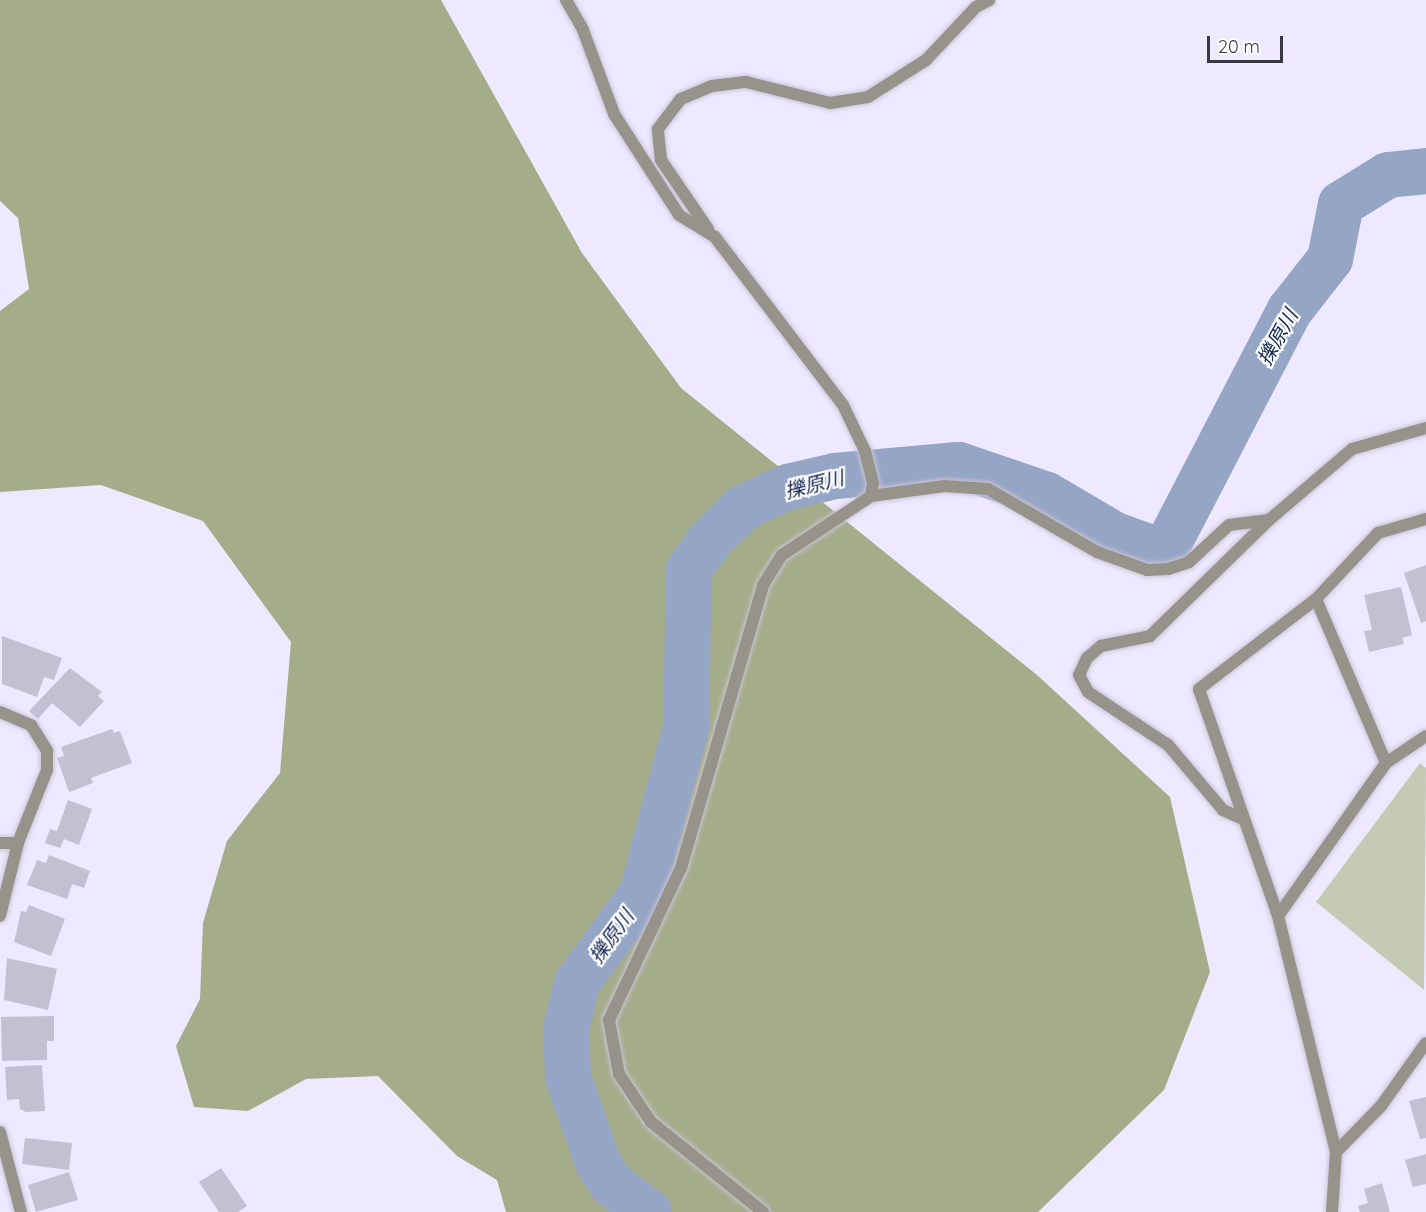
<!DOCTYPE html>
<meta charset="utf-8">
<style>
body{margin:0}
#map{position:relative;width:1426px;height:1212px;overflow:hidden;background:#eee9fe;font-family:Quicksand,"Noto Sans JP",sans-serif}
div>[style]{position:absolute}
.green>*{inset:0;background:#c5cab4}
.forest>*{inset:0;background:#a5ac89}
.river>*{height:46px;margin:-23px;padding:0 23px;transform-origin:23px;border-radius:23px;background:#95a5c5}
.building>*{inset:0;background:#c4bfd3}
.roads{filter:drop-shadow(0 0 2px #cac5d8) drop-shadow(0 0 2px #cac5d8)}
.minor>*{height:12px;margin:-6px;padding:0 6px;transform-origin:6px;border-radius:6px;background:#96938b}
span{translate:-50% -50%;white-space:nowrap;text-align:center;line-height:1.15;-webkit-text-stroke:4.5px #fff;paint-order:stroke}
.water-label{font-size:20px;color:#152751;font-style:italic}
.scale{position:absolute;left:1207px;top:36px;width:76px;height:27px;box-sizing:border-box;border:3px solid #39373f;border-top:0;padding-left:8px;font-size:18px;line-height:21px;white-space:nowrap;color:#39373f;-webkit-text-stroke:4px #fff;paint-order:stroke}
</style>
<div id="map">
<div class="green">
<div style="clip-path:polygon(1420px 763px,1426px 768px,1424px 990px,1316px 902px)"></div>
</div>
<div class="forest">
<div style="clip-path:polygon(0 0,441px 0,582px 253px,681px 388px,1037px 675px,1170px 797px,1210px 972px,1164px 1090px,1038px 1212px,506px 1212px,497px 1180px,457px 1156px,378px 1076px,306px 1079px,248px 1111px,194px 1107px,176px 1046px,200px 999px,203px 923px,227px 841px,280px 773px,291px 642px,203px 521px,101px 485px,0 492px,0 311px,29px 289px,18px 218px,0 201px)"></div>
</div>
<div class="river">
<div style="left:649px;top:1212px;width:46px;rotate:-142.9deg"></div>
<div style="left:612px;top:1184px;width:23px;rotate:-124deg"></div>
<div style="left:599px;top:1165px;width:93px;rotate:-109.4deg"></div>
<div style="left:568px;top:1077px;width:48px;rotate:-92.4deg"></div>
<div style="left:566px;top:1029px;width:47px;rotate:-76.6deg"></div>
<div style="left:577px;top:983px;width:110px;rotate:-53.9deg"></div>
<div style="left:642px;top:894px;width:173px;rotate:-75.2deg"></div>
<div style="left:686px;top:727px;width:157px;rotate:-88.9deg"></div>
<div style="left:689px;top:570px;width:35px;rotate:-55deg"></div>
<div style="left:709px;top:541px;width:49px;rotate:-44.2deg"></div>
<div style="left:744px;top:507px;width:48px;rotate:-24.4deg"></div>
<div style="left:788px;top:487px;width:48px;rotate:-13.2deg"></div>
<div style="left:835px;top:476px;width:124px;rotate:-5.1deg"></div>
<div style="left:959px;top:465px;width:93px;rotate:18.8deg"></div>
<div style="left:1047px;top:495px;width:79px;rotate:30.5deg"></div>
<div style="left:1115px;top:535px;width:48px;rotate:19.6deg"></div>
<div style="left:1160px;top:551px;width:10px;rotate:-37deg"></div>
<div style="left:1168px;top:545px;width:265px;rotate:-62.6deg"></div>
<div style="left:1290px;top:310px;width:65px;rotate:-51.9deg"></div>
<div style="left:1330px;top:259px;width:56px;rotate:-78.7deg"></div>
<div style="left:1341px;top:204px;width:55px;rotate:-31.7deg"></div>
<div style="left:1388px;top:175px;width:38px;rotate:-6deg"></div>
</div>
<div class="building">
<div style="clip-path:polygon(1426px 565px,1426px 621px,1421px 623px,1404px 573px)"></div>
<div style="clip-path:polygon(1401px 587px,1412px 635px,1402px 638px,1404px 644px,1369px 652px,1364px 631px,1372px 630px,1364px 595px)"></div>
<div style="clip-path:polygon(2px 636px,62px 658px,54px 680px,44px 677px,37px 697px,2px 684px)"></div>
<div style="clip-path:polygon(70px 668px,102px 692px,98px 696px,104px 701px,80px 727px,52px 703px,38px 719px,29px 711px)"></div>
<div style="clip-path:polygon(112px 729px,114px 733px,120px 731px,132px 763px,91px 778px,93px 783px,69px 792px,57px 758px,64px 756px,61px 747px)"></div>
<div style="clip-path:polygon(68px 800px,92px 809px,79px 845px,64px 839px,60px 848px,45px 843px,50px 829px,57px 831px)"></div>
<div style="clip-path:polygon(49px 855px,90px 871px,84px 888px,72px 884px,67px 899px,27px 885px,37px 860px,46px 863px)"></div>
<div style="clip-path:polygon(29px 905px,65px 919px,51px 956px,14px 942px,21px 911px,26px 912px)"></div>
<div style="clip-path:polygon(7px 958px,57px 969px,48px 1010px,4px 1000px)"></div>
<div style="clip-path:polygon(54px 1016px,54px 1041px,47px 1041px,47px 1060px,2px 1061px,1px 1017px)"></div>
<div style="clip-path:polygon(42px 1065px,45px 1111px,26px 1112px,20px 1109px,19px 1099px,7px 1100px,5px 1067px)"></div>
<div style="clip-path:polygon(1426px 1097px,1426px 1138px,1420px 1139px,1409px 1101px)"></div>
<div style="clip-path:polygon(25px 1138px,72px 1143px,69px 1170px,22px 1164px)"></div>
<div style="clip-path:polygon(1426px 1154px,1426px 1184px,1413px 1187px,1405px 1160px)"></div>
<div style="clip-path:polygon(221px 1168px,247px 1206px,238px 1212px,219px 1212px,199px 1182px)"></div>
<div style="clip-path:polygon(69px 1172px,78px 1200px,36px 1212px,28px 1185px)"></div>
<div style="clip-path:polygon(1382px 1183px,1390px 1212px,1360px 1212px,1358px 1206px,1368px 1203px,1364px 1189px)"></div>
</div>
<div class="roads">
<div class="minor">
<div style="left:566px;top:0;width:34px;rotate:60deg"></div>
<div style="left:583px;top:30px;width:90px;rotate:69.7deg"></div>
<div style="left:614px;top:114px;width:120px;rotate:57.2deg"></div>
<div style="left:679px;top:215px;width:42px;rotate:31.4deg"></div>
<div style="left:715px;top:237px;width:211px;rotate:52.7deg"></div>
<div style="left:843px;top:405px;width:51px;rotate:64.4deg"></div>
<div style="left:865px;top:451px;width:33px;rotate:76deg"></div>
<div style="left:873px;top:483px;width:13px;rotate:99deg"></div>
<div style="left:708px;top:229px;width:83px;rotate:-124.3deg"></div>
<div style="left:661px;top:160px;width:31px;rotate:-96deg"></div>
<div style="left:658px;top:129px;width:38px;rotate:-53deg"></div>
<div style="left:681px;top:99px;width:34px;rotate:-23deg"></div>
<div style="left:712px;top:86px;width:34px;rotate:-7deg"></div>
<div style="left:746px;top:82px;width:87px;rotate:14deg"></div>
<div style="left:830px;top:103px;width:38px;rotate:-9deg"></div>
<div style="left:868px;top:97px;width:69px;rotate:-32.5deg"></div>
<div style="left:926px;top:60px;width:73px;rotate:-46.7deg"></div>
<div style="left:976px;top:7px;width:15px;rotate:-28deg"></div>
<div style="left:1316px;top:599px;width:178px;rotate:66.9deg"></div>
<div style="left:0;top:712px;width:34px;rotate:23deg"></div>
<div style="left:31px;top:725px;width:31px;rotate:58deg"></div>
<div style="left:47px;top:751px;width:19px;rotate:90deg"></div>
<div style="left:47px;top:770px;width:79px;rotate:111.7deg"></div>
<div style="left:18px;top:843px;width:75px;rotate:103.9deg"></div>
<div style="left:1243px;top:819px;width:22px;rotate:-156deg"></div>
<div style="left:1223px;top:810px;width:85px;rotate:-130.2deg"></div>
<div style="left:1168px;top:745px;width:96px;rotate:-146.5deg"></div>
<div style="left:1088px;top:692px;width:19px;rotate:-118deg"></div>
<div style="left:1079px;top:675px;width:19px;rotate:-65deg"></div>
<div style="left:1087px;top:658px;width:18px;rotate:-41deg"></div>
<div style="left:1101px;top:646px;width:50px;rotate:-11.5deg"></div>
<div style="left:1150px;top:636px;width:166px;rotate:-44.3deg"></div>
<div style="left:0;top:843px;width:18px"></div>
<div style="left:1278px;top:916px;width:187px;rotate:-54.8deg"></div>
<div style="left:1386px;top:763px;width:48px;rotate:-34deg"></div>
<div style="left:0;top:1132px;width:83px;rotate:75.3deg"></div>
<div style="left:1336px;top:1152px;width:64px;rotate:-45.6deg"></div>
<div style="left:1381px;top:1106px;width:77px;rotate:-54.5deg"></div>
<div style="left:763px;top:1212px;width:144px;rotate:-141.2deg"></div>
<div style="left:651px;top:1122px;width:58px;rotate:-123.7deg"></div>
<div style="left:619px;top:1074px;width:55px;rotate:-100.5deg"></div>
<div style="left:609px;top:1020px;width:168px;rotate:-64.7deg"></div>
<div style="left:681px;top:868px;width:295px;rotate:-73.8deg"></div>
<div style="left:763px;top:585px;width:36px;rotate:-58deg"></div>
<div style="left:782px;top:555px;width:107px;rotate:-33.5deg"></div>
<div style="left:871px;top:496px;width:74px;rotate:-7.8deg"></div>
<div style="left:944px;top:486px;width:44px;rotate:3.9deg"></div>
<div style="left:988px;top:489px;width:126px;rotate:30deg"></div>
<div style="left:1097px;top:552px;width:53px;rotate:19.8deg"></div>
<div style="left:1147px;top:570px;width:21px;rotate:-3deg"></div>
<div style="left:1168px;top:569px;width:22px;rotate:-18deg"></div>
<div style="left:1189px;top:562px;width:54px;rotate:-42.8deg"></div>
<div style="left:1229px;top:525px;width:40px;rotate:-7.1deg"></div>
<div style="left:1269px;top:520px;width:109px;rotate:-40.5deg"></div>
<div style="left:1352px;top:449px;width:77px;rotate:-15.8deg"></div>
<div style="left:1332px;top:1212px;width:60px;rotate:-86.2deg"></div>
<div style="left:1336px;top:1152px;width:243px;rotate:-103.8deg"></div>
<div style="left:1278px;top:916px;width:240px;rotate:-109.2deg"></div>
<div style="left:1199px;top:689px;width:148px;rotate:-37.6deg"></div>
<div style="left:1316px;top:599px;width:91px;rotate:-46.8deg"></div>
<div style="left:1378px;top:533px;width:50px;rotate:-16.3deg"></div>
</div>
</div>
<div class="water-label">
<span style="left:1277px;top:337px;rotate:-61deg">擽原川</span>
<span style="left:814px;top:484px;rotate:-14deg">擽原川</span>
<span style="left:611px;top:936px;rotate:-54deg">擽原川</span>
</div>
<div class="scale">20 m</div>
</div>
